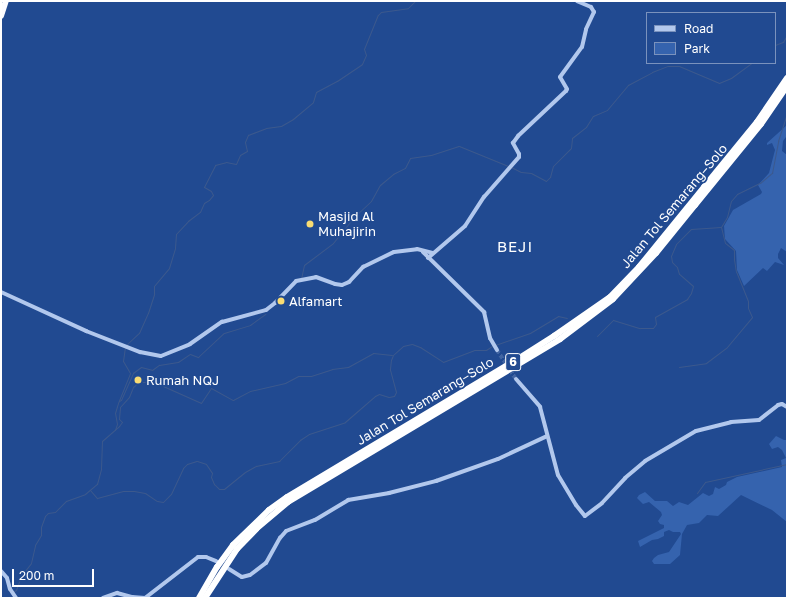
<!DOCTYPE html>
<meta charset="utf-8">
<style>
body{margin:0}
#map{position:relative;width:788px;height:599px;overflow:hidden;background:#214a91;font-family:"Golos Text",sans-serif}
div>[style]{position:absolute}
.green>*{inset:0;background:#3563ae}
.stream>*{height:1px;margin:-0.5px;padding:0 0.5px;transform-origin:0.5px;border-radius:0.5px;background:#3c598d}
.tertiary-tunnel>*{height:4px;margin-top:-2px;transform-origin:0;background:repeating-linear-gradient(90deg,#4265a2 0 4px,transparent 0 6px)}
.tertiary>*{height:4px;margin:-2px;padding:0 2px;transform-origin:2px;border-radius:2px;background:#b2c8ed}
.trunk>*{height:5.5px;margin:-2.75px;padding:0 2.75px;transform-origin:2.75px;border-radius:2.75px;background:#fcfcff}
.motorway>*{height:6px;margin:-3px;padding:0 3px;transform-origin:3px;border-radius:3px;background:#fff}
.dots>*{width:11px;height:11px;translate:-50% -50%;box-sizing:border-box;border:2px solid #214a91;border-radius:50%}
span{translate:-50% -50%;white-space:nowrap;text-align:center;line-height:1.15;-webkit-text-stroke:3.5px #214a91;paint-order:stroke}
.shield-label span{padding:1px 3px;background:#214a91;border:1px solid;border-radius:3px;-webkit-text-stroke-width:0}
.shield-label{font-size:12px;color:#fff;font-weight:700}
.street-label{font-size:13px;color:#fff}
.poi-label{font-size:13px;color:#fff}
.left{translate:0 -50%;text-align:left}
.quarter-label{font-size:15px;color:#fff;letter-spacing:1px}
.frame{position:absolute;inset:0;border:2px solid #fff;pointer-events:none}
.legend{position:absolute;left:646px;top:12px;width:130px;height:52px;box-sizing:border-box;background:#214a91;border:1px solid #7a92bd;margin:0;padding:5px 7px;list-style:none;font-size:12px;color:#fff}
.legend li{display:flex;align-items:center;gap:8px;height:20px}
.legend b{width:20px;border:1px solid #7a92bd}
.scale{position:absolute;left:12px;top:569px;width:82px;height:18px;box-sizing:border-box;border:2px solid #fff;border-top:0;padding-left:5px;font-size:12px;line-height:14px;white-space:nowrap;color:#fff;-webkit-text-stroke:3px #214a91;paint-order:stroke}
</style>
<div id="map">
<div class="green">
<div style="clip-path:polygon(787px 125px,786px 137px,783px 141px,782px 151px,787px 155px,787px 252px,781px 248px,778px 254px,778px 258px,784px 265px,775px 262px,767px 271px,763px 268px,744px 286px,737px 270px,736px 251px,725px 239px,724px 226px,733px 210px,761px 194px,762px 192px,758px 185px,769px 173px,775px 150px,772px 143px,767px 145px,767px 143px)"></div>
<div style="clip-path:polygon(776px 436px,784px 440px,787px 440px,787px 522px,772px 510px,741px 495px,718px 516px,707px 515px,699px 523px,687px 525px,682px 534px,680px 555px,670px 564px,654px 564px,652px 561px,654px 558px,658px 555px,669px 552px,681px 534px,680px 532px,673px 532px,669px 530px,664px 532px,664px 536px,658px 539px,652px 540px,640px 547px,638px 541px,664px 528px,664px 525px,660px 524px,658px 521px,662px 515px,661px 512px,649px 502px,643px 504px,637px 498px,639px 495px,645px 492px,655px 501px,667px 501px,673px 506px,679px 502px,688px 505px,703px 493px,709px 496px,713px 494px,715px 487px,719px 489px,726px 485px,727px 482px,737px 477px,782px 467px,781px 460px,786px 458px,782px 450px,778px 447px,772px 449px,769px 444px)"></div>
</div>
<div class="stream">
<div style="left:787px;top:11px;width:11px;rotate:90deg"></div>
<div style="left:775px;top:45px;width:9px;rotate:-21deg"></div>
<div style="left:783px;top:42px;width:8px;rotate:-60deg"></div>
<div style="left:511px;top:167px;width:11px;rotate:27deg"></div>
<div style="left:521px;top:172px;width:10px;rotate:6deg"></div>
<div style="left:531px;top:173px;width:17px;rotate:28deg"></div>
<div style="left:546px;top:181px;width:6px;rotate:-45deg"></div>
<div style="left:550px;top:177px;width:11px;rotate:-75deg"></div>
<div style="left:553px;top:166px;width:25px;rotate:-45deg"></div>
<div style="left:571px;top:148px;width:10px;rotate:-84deg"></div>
<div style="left:572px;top:138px;width:18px;rotate:-38deg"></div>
<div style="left:586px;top:127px;width:13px;rotate:-58deg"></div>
<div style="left:593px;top:116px;width:15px;rotate:-23deg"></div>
<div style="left:607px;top:110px;width:33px;rotate:-50deg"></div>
<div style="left:628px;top:85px;width:27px;rotate:-28deg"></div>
<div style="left:652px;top:72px;width:17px;rotate:-21deg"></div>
<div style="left:668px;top:66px;width:11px"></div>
<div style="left:679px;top:66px;width:43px;rotate:23deg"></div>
<div style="left:719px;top:83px;width:13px;rotate:-23deg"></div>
<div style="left:731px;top:78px;width:26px;rotate:-36deg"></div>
<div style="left:301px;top:279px;width:14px;rotate:-78deg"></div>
<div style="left:304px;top:265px;width:36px;rotate:-37deg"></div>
<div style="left:333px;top:243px;width:35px;rotate:-51deg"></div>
<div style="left:355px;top:216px;width:22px;rotate:-43deg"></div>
<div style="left:371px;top:201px;width:18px;rotate:-61deg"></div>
<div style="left:380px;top:185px;width:17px;rotate:-40deg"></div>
<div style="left:393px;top:174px;width:13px;rotate:-27deg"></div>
<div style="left:405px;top:168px;width:11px;rotate:-63deg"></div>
<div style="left:410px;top:158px;width:21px;rotate:-8deg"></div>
<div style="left:431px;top:155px;width:29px;rotate:-18deg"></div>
<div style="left:459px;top:146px;width:53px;rotate:22.2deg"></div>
<div style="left:597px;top:336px;width:23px;rotate:-45deg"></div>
<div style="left:613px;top:320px;width:28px;rotate:17deg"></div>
<div style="left:640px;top:328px;width:13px"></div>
<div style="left:653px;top:328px;width:5px;rotate:-53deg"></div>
<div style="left:656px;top:324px;width:7px;rotate:-98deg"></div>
<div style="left:655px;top:317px;width:37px;rotate:-29deg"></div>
<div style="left:687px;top:299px;width:7px;rotate:-56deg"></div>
<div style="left:691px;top:293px;width:7px;rotate:-74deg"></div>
<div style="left:693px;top:286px;width:18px;rotate:-139deg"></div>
<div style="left:679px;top:274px;width:7px;rotate:-106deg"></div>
<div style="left:677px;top:267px;width:7px;rotate:-135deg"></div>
<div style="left:672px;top:262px;width:6px;rotate:-99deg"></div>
<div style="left:671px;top:256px;width:13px;rotate:-67deg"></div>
<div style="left:676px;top:244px;width:21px;rotate:-45deg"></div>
<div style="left:691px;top:229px;width:30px;rotate:-4deg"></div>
<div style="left:721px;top:227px;width:12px;rotate:-59deg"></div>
<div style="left:727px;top:217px;width:16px;rotate:-76deg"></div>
<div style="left:731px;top:201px;width:9px;rotate:-49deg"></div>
<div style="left:737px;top:194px;width:25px;rotate:-26deg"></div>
<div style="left:760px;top:183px;width:16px;rotate:-40deg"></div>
<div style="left:772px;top:173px;width:33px;rotate:-79deg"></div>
<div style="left:778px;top:141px;width:28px;rotate:-72deg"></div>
<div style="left:127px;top:344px;width:16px;rotate:-43deg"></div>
<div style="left:139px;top:333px;width:22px;rotate:-66deg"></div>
<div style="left:148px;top:313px;width:20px;rotate:-72deg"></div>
<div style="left:154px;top:294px;width:8px;rotate:-90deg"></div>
<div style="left:154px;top:286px;width:23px;rotate:-50deg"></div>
<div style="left:169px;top:268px;width:21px;rotate:-73deg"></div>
<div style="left:175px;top:248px;width:14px;rotate:-86deg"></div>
<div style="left:176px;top:234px;width:18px;rotate:-47deg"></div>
<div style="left:188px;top:221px;width:15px;rotate:-37deg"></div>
<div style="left:200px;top:212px;width:10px;rotate:-66deg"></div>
<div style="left:204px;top:203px;width:6px;rotate:-31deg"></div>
<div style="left:209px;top:200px;width:6px;rotate:-51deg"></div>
<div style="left:213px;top:195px;width:4px;rotate:-117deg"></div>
<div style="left:211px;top:191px;width:8px;rotate:-150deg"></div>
<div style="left:204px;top:187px;width:25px;rotate:-63deg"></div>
<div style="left:215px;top:165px;width:11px;rotate:-15deg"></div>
<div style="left:226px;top:162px;width:10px;rotate:11deg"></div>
<div style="left:236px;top:164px;width:10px;rotate:-66deg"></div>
<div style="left:240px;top:155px;width:8px;rotate:-30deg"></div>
<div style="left:247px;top:151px;width:9px;rotate:-103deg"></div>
<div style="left:245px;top:142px;width:8px;rotate:-67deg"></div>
<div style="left:248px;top:135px;width:19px;rotate:-21deg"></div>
<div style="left:266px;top:128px;width:15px;rotate:-8deg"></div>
<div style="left:281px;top:126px;width:14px;rotate:-30deg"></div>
<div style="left:293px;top:119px;width:26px;rotate:-40deg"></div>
<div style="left:313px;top:102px;width:10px;rotate:-73deg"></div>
<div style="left:316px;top:92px;width:24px;rotate:-28deg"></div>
<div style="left:337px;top:81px;width:30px;rotate:-34deg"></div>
<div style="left:362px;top:64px;width:10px;rotate:-66deg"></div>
<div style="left:366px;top:55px;width:6px;rotate:-108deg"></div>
<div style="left:364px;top:49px;width:37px;rotate:-68deg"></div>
<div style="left:378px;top:15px;width:4px;rotate:-45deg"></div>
<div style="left:381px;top:12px;width:27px;rotate:-8deg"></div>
<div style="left:408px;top:8px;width:10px;rotate:-45deg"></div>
<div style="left:495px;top:345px;width:37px;rotate:-19deg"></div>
<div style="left:530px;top:333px;width:33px;rotate:-31deg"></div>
<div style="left:558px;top:316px;width:9px;rotate:13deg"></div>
<div style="left:679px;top:367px;width:27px;rotate:-8deg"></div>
<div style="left:706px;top:363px;width:26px;rotate:-37deg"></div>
<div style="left:727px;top:347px;width:39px;rotate:-50deg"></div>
<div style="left:752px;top:317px;width:10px;rotate:-114deg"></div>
<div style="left:748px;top:308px;width:7px;rotate:-90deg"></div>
<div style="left:748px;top:301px;width:31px;rotate:-112deg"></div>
<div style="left:736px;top:272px;width:12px;rotate:-99deg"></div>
<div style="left:734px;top:260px;width:10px;rotate:-90deg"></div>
<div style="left:734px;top:250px;width:11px;rotate:-142deg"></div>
<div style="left:725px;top:243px;width:16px;rotate:-104deg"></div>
<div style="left:119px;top:401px;width:2px;rotate:-27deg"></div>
<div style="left:121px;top:400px;width:30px;rotate:-66deg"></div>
<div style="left:133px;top:373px;width:10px;rotate:-37deg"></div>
<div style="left:141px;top:367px;width:11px;rotate:15deg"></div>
<div style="left:152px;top:370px;width:9px;rotate:-36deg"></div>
<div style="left:159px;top:365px;width:19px;rotate:-9deg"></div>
<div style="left:178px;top:362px;width:14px;rotate:-34deg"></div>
<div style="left:190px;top:354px;width:9px;rotate:21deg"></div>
<div style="left:198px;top:357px;width:35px;rotate:-43deg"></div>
<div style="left:224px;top:333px;width:27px;rotate:-17deg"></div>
<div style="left:250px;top:325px;width:19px;rotate:-36deg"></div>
<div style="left:115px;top:430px;width:6px;rotate:-72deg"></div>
<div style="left:117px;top:424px;width:11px;rotate:-100deg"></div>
<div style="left:115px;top:413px;width:10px;rotate:-73deg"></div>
<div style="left:118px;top:403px;width:32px;rotate:-68deg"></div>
<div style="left:130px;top:373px;width:14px;rotate:-120deg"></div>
<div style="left:123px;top:361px;width:14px;rotate:-82deg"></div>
<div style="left:90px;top:490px;width:11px;rotate:49deg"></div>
<div style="left:97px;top:498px;width:27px;rotate:-15deg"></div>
<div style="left:123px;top:491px;width:11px"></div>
<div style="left:134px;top:491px;width:11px;rotate:10deg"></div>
<div style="left:145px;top:493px;width:14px;rotate:34deg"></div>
<div style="left:157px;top:501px;width:6px;rotate:9deg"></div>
<div style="left:163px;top:502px;width:11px;rotate:-45deg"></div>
<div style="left:171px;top:494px;width:29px;rotate:-65deg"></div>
<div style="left:183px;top:468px;width:6px;rotate:-45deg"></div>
<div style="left:187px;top:464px;width:10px;rotate:-17deg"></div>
<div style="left:197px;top:461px;width:9px;rotate:18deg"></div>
<div style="left:206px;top:464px;width:11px;rotate:56deg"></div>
<div style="left:212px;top:473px;width:4px;rotate:104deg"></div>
<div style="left:211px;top:477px;width:8px;rotate:67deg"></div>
<div style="left:214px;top:484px;width:7px;rotate:45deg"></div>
<div style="left:219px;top:489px;width:5px"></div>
<div style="left:224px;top:489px;width:27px;rotate:-39deg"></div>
<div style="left:245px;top:472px;width:13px;rotate:-29deg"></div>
<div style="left:256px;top:466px;width:24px;rotate:-12deg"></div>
<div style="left:279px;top:461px;width:30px;rotate:-45deg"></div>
<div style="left:300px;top:440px;width:11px;rotate:-34deg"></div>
<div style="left:309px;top:434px;width:38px;rotate:-18deg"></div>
<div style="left:345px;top:422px;width:40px;rotate:-41deg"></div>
<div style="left:375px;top:396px;width:4px;rotate:-27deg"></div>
<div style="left:379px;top:394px;width:10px;rotate:17deg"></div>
<div style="left:389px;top:397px;width:5px;rotate:-11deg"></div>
<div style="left:394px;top:396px;width:4px;rotate:-63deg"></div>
<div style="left:396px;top:392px;width:24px;rotate:-105deg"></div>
<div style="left:390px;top:369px;width:9px;rotate:-84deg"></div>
<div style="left:391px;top:360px;width:5px;rotate:-68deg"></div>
<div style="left:393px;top:355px;width:13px;rotate:-42deg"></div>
<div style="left:403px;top:346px;width:9px;rotate:-13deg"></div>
<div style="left:412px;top:344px;width:9px;rotate:21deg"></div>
<div style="left:420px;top:347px;width:27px;rotate:33deg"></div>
<div style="left:443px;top:362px;width:33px;rotate:-21deg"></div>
<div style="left:474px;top:350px;width:12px"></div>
<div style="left:486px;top:350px;width:7px;rotate:-34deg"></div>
<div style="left:697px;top:493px;width:14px;rotate:-54deg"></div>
<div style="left:705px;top:482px;width:84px;rotate:-12.4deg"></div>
<div style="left:13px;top:592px;width:4px;rotate:-34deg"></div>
<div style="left:16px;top:590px;width:15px;rotate:-70deg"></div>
<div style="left:21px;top:576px;width:16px;rotate:-52deg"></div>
<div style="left:31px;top:563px;width:18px;rotate:-77deg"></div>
<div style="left:35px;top:545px;width:12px;rotate:-59deg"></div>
<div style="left:41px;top:535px;width:8px;rotate:-90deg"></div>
<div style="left:41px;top:527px;width:12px;rotate:-70deg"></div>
<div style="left:45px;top:516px;width:4px;rotate:-45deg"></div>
<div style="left:48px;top:513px;width:7px;rotate:-8deg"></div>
<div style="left:55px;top:512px;width:16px;rotate:-45deg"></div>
<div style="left:66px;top:501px;width:20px;rotate:-20deg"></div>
<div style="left:85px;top:494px;width:16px;rotate:-40deg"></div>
<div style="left:97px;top:484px;width:16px;rotate:-75deg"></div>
<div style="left:101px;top:469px;width:28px;rotate:-88deg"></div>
<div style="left:102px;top:441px;width:23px;rotate:-41deg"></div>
<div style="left:119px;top:426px;width:5px;rotate:-53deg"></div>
<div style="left:122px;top:422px;width:4px;rotate:-135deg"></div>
<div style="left:119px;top:419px;width:12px;rotate:-85deg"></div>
<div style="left:120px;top:407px;width:13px;rotate:-48deg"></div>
<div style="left:129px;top:397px;width:11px;rotate:-68deg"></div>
<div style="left:133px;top:387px;width:8px;rotate:-40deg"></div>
<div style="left:139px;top:382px;width:15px"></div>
<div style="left:154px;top:382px;width:51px;rotate:24.1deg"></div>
<div style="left:201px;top:403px;width:18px;rotate:-56deg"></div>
<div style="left:211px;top:388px;width:25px;rotate:29deg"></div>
<div style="left:233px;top:400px;width:19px;rotate:-28deg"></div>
<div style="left:250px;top:391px;width:36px;rotate:-13deg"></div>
<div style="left:285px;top:383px;width:15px;rotate:-28deg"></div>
<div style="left:298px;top:376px;width:13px"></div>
<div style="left:311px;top:376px;width:22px;rotate:-18deg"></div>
<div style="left:332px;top:369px;width:16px;rotate:-7deg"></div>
<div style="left:348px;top:367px;width:29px;rotate:-29deg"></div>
<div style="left:373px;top:353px;width:19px;rotate:6deg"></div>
</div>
<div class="tertiary-tunnel">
<div style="left:497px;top:350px;width:35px;rotate:57deg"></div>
</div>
<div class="tertiary">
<div style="left:423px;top:252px;width:86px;rotate:44.5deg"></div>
<div style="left:484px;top:312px;width:27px;rotate:77deg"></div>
<div style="left:490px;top:338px;width:14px;rotate:60deg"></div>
<div style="left:428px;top:258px;width:49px;rotate:-40.9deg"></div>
<div style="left:465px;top:226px;width:35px;rotate:-57deg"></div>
<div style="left:484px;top:197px;width:53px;rotate:-48.8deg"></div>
<div style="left:519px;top:157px;width:3px;rotate:-90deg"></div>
<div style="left:519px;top:154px;width:13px;rotate:-119deg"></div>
<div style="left:513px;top:143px;width:9px;rotate:-54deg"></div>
<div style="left:518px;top:136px;width:66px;rotate:-43.2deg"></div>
<div style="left:566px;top:91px;width:2px;rotate:-63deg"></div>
<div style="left:567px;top:89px;width:14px;rotate:-120deg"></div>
<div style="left:560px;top:77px;width:37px;rotate:-54deg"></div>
<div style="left:582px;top:47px;width:18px;rotate:-77deg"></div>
<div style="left:586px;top:29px;width:19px;rotate:-65deg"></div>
<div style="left:594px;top:12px;width:6px;rotate:-121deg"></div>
<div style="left:591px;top:7px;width:15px;rotate:-157deg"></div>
<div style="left:1px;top:292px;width:94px;rotate:24.6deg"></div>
<div style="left:86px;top:331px;width:58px;rotate:21.3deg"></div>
<div style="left:140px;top:352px;width:21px;rotate:11deg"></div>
<div style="left:161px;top:356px;width:31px;rotate:-22deg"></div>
<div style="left:190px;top:344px;width:39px;rotate:-35deg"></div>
<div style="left:222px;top:322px;width:46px;rotate:-15.3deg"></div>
<div style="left:266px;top:310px;width:11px;rotate:-38deg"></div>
<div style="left:275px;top:303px;width:30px;rotate:-46deg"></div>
<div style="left:296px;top:281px;width:20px;rotate:-11deg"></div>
<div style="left:316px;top:277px;width:20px;rotate:20deg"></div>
<div style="left:335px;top:284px;width:7px;rotate:8deg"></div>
<div style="left:342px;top:285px;width:8px;rotate:-23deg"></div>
<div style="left:349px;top:282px;width:21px;rotate:-47deg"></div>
<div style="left:363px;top:267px;width:34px;rotate:-26deg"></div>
<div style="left:394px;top:252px;width:23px;rotate:-7deg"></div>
<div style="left:417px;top:249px;width:16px;rotate:14deg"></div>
<div style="left:516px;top:379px;width:37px;rotate:49deg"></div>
<div style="left:540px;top:407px;width:70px;rotate:75.2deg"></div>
<div style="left:558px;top:475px;width:35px;rotate:59deg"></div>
<div style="left:576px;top:505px;width:14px;rotate:51deg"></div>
<div style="left:585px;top:516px;width:21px;rotate:-37deg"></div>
<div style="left:602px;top:503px;width:34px;rotate:-47deg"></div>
<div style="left:625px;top:478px;width:26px;rotate:-40deg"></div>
<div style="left:645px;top:461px;width:59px;rotate:-30.5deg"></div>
<div style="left:696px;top:431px;width:36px;rotate:-14deg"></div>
<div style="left:731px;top:422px;width:28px;rotate:-4deg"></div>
<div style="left:759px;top:420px;width:24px;rotate:-38deg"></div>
<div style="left:778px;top:405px;width:4px;rotate:-14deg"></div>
<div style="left:782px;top:404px;width:6px;rotate:31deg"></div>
<div style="left:229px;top:569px;width:15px;rotate:32deg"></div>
<div style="left:242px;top:577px;width:8px;rotate:-14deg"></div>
<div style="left:250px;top:575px;width:20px;rotate:-37deg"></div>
<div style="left:266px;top:563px;width:29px;rotate:-61deg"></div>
<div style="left:280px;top:538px;width:9px;rotate:-49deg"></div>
<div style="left:286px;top:531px;width:31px;rotate:-21deg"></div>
<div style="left:315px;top:520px;width:39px;rotate:-31deg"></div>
<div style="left:348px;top:500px;width:42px;rotate:-9.7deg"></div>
<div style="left:389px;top:493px;width:49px;rotate:-14.3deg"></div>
<div style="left:436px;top:481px;width:66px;rotate:-19.5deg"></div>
<div style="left:498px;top:459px;width:54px;rotate:-25.1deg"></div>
<div style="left:1px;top:571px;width:9px;rotate:49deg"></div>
<div style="left:7px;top:578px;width:11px;rotate:75deg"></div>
<div style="left:10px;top:589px;width:11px;rotate:56deg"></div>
<div style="left:103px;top:598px;width:15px;rotate:-20deg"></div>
<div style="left:117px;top:593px;width:16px;rotate:15deg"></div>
<div style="left:132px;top:597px;width:13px;rotate:4deg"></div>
<div style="left:145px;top:598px;width:67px;rotate:-37.7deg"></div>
<div style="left:198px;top:557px;width:8px"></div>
<div style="left:206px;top:557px;width:11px;rotate:22deg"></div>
</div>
<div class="trunk">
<div style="left:1px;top:16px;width:16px;rotate:-72deg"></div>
</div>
<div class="motorway">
<div style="left:199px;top:598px;width:36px;rotate:-60deg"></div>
<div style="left:217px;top:567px;width:27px;rotate:-54deg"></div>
<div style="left:233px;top:545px;width:50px;rotate:-44.2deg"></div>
<div style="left:269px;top:510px;width:22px;rotate:-36deg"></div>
<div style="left:287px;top:497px;width:263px;rotate:-30.9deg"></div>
<div style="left:513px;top:362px;width:49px;rotate:-32.4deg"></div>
<div style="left:554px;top:336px;width:68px;rotate:-34.9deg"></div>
<div style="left:610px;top:297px;width:42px;rotate:-46deg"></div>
<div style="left:639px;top:267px;width:103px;rotate:-50.9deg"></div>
<div style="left:704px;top:187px;width:84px;rotate:-50.8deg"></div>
<div style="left:757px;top:122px;width:53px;rotate:-55.7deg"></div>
<div style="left:205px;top:598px;width:59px;rotate:-56.9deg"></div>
<div style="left:237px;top:549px;width:28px;rotate:-46deg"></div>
<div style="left:256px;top:529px;width:42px;rotate:-40.2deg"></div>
<div style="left:288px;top:502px;width:317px;rotate:-30.9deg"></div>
<div style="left:560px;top:339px;width:66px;rotate:-37deg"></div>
<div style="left:613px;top:299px;width:63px;rotate:-46.9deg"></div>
<div style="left:656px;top:253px;width:62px;rotate:-50.9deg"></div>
<div style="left:695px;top:205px;width:104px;rotate:-50.8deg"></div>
<div style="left:761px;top:124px;width:46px;rotate:-55.6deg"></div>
</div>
<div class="dots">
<div style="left:310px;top:224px;background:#f9dc73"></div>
<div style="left:281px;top:301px;background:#f9dc73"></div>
<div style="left:138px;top:380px;background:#f9dc73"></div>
</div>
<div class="shield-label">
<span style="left:513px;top:362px">6</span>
</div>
<div class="street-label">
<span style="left:674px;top:206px;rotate:-50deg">Jalan Tol Semarang–Solo</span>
<span style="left:425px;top:401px;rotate:-31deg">Jalan Tol Semarang–Solo</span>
</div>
<div class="poi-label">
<span class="left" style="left:318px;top:224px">Masjid Al<br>Muhajirin</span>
<span class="left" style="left:289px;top:301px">Alfamart</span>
<span class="left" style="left:146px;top:380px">Rumah NQJ</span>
</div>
<div class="quarter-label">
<span style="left:515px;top:247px">BEJI</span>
</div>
<div class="frame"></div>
<ul class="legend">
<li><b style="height:5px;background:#b2c8ed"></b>Road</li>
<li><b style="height:11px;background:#3563ae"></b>Park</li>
</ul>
<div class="scale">200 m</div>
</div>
